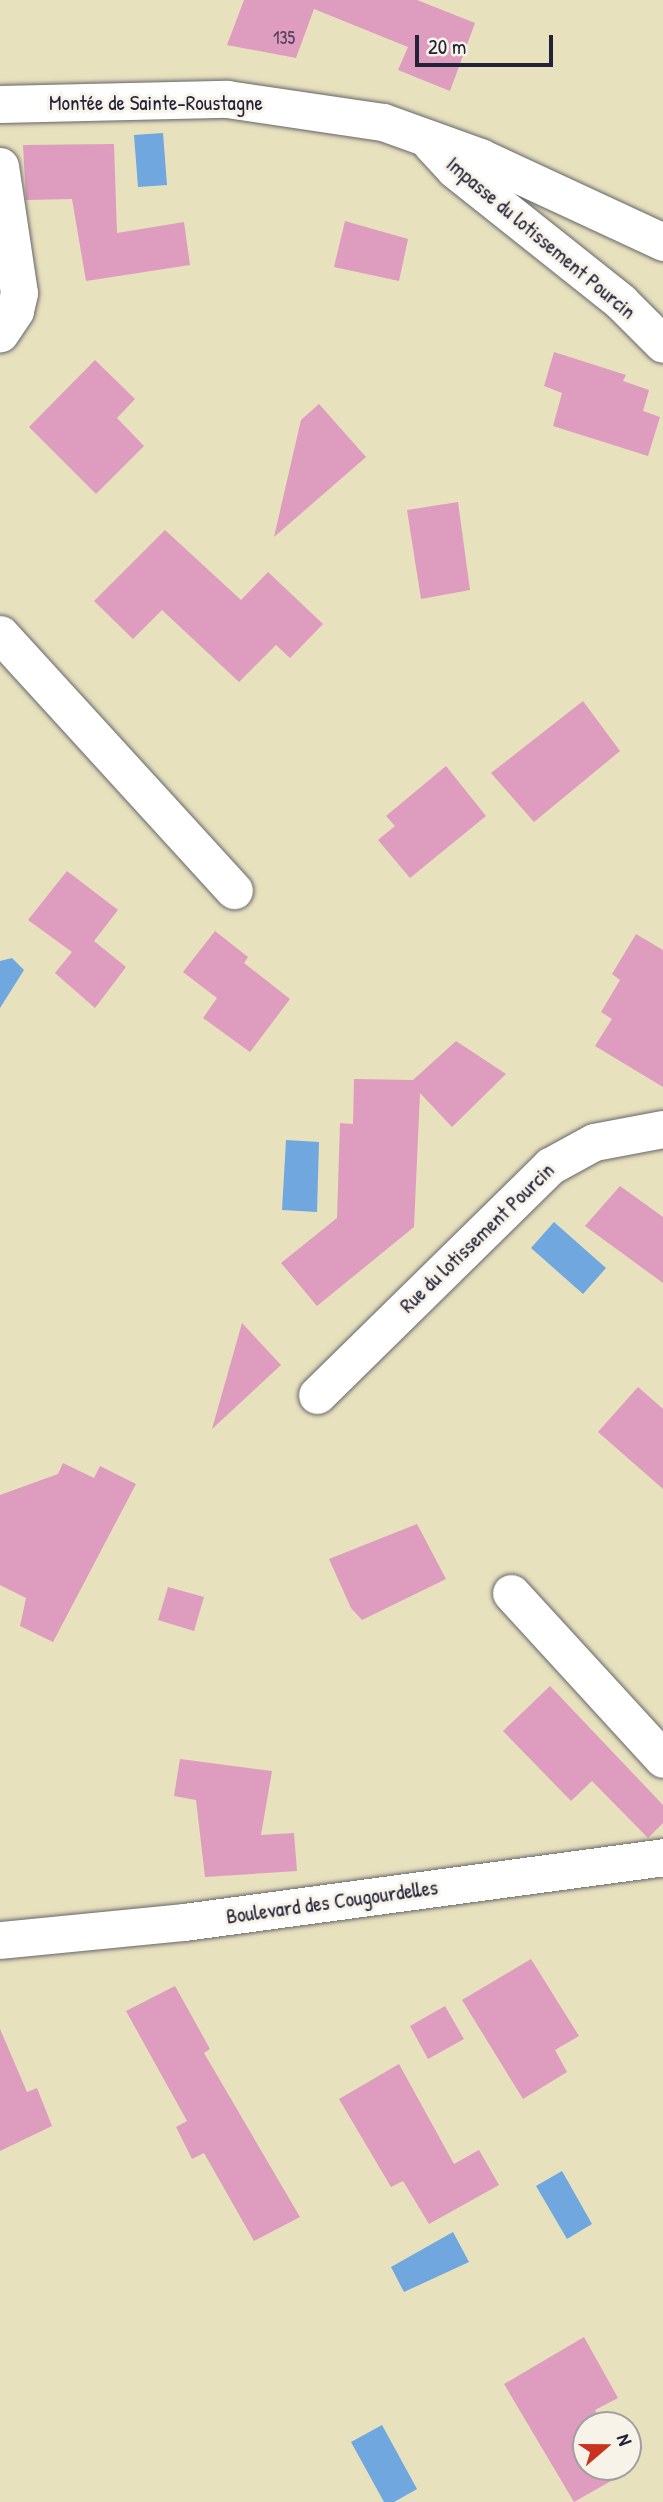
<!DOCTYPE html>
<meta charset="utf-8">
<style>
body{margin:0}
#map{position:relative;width:663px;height:2502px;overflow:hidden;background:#e7e1be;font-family:"Patrick Hand",sans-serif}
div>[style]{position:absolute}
.water>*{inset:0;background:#6fa7de}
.building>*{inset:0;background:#de9cbf}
.roads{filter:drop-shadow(0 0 2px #676569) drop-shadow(0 0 2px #676569)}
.street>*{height:37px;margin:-18.5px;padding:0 18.5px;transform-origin:18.5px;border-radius:18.5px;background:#fff}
span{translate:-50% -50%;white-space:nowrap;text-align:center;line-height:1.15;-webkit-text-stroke:6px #f7f3e8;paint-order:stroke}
.number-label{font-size:18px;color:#51405c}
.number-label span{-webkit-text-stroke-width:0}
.street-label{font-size:21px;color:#22223b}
.north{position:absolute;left:572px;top:2411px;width:70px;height:70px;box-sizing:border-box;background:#f7f3e8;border:2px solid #a29fa3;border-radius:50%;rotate:70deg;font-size:19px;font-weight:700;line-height:28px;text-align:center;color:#22223b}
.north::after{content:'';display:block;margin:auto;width:24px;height:32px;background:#c8321e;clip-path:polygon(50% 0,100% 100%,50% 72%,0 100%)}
.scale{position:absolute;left:415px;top:35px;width:138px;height:32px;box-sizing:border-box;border:4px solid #22223b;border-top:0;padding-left:9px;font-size:21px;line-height:24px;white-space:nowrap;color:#22223b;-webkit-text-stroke:5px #f7f3e8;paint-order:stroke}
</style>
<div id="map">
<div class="water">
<div style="clip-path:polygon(163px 133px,167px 185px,138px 187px,134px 135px)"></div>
<div style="clip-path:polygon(12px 958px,24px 970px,0 1008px,0 961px)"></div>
<div style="clip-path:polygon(286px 1140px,319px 1142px,317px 1212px,282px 1210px)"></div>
<div style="clip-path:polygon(554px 1222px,606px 1268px,583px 1294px,531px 1248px)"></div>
<div style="clip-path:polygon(562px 2171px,592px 2224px,567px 2239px,536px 2186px)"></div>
<div style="clip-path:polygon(453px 2232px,469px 2262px,404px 2292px,391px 2267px)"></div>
<div style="clip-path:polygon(382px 2425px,417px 2489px,394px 2502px,384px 2502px,351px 2442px)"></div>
</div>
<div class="building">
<div style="clip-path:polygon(244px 0,417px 0,475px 23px,450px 91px,398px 70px,408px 47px,314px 9px,296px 58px,227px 45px)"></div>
<div style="clip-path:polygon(114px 144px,117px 233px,184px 222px,190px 265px,86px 281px,72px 199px,26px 200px,23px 145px)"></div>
<div style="clip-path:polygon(345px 221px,408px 239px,399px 281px,334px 267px)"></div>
<div style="clip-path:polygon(554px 352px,626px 375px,623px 381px,649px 390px,643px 411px,660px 417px,648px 456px,553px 426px,562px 393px,544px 386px)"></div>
<div style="clip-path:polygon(95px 360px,135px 399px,117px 418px,144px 446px,96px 494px,29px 427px)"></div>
<div style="clip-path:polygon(319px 404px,366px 457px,274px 537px,301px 420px)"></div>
<div style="clip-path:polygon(458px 502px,470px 590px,421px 599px,407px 510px)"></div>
<div style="clip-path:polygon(165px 530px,241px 600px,268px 572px,323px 624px,290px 658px,276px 645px,239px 682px,162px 610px,133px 639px,94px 601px)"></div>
<div style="clip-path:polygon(583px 701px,620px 751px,534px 822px,491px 773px)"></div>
<div style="clip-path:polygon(446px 766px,486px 816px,410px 878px,378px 840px,395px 826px,386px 816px)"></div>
<div style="clip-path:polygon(67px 871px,118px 910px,94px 941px,126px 967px,95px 1008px,55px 973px,72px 952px,28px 920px)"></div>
<div style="clip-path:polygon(215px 931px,248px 957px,244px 963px,290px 999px,250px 1052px,203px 1018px,217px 998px,183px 972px)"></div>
<div style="clip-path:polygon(636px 934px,663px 950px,663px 1087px,595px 1046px,612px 1019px,601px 1012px,620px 980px,612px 974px)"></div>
<div style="clip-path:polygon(456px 1041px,506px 1074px,452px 1127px,420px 1093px,414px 1227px,317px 1306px,281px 1263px,337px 1218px,340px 1123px,353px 1124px,354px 1079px,413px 1080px)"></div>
<div style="clip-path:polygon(620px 1186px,663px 1217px,663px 1283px,585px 1226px)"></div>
<div style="clip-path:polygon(242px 1323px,281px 1365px,212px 1429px)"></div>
<div style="clip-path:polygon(638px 1387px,663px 1409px,663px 1489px,598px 1432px)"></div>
<div style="clip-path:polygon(63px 1463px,94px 1478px,100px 1466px,136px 1484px,53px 1642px,20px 1626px,26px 1598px,0 1585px,0 1495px,58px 1474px)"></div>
<div style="clip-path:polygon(417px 1524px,446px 1579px,362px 1620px,351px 1608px,329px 1559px)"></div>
<div style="clip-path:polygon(168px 1587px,204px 1597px,194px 1631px,158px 1620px)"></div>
<div style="clip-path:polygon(550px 1686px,663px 1805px,663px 1823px,648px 1838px,592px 1781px,571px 1801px,503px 1731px)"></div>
<div style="clip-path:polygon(180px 1759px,272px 1771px,261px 1835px,294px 1833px,297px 1871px,205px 1877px,196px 1800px,174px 1796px)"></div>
<div style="clip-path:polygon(531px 1959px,579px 2036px,555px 2050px,567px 2072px,523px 2099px,462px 2000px)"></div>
<div style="clip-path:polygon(175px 1986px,210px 2049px,204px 2053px,300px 2217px,254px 2241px,204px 2153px,192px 2159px,176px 2127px,187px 2121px,126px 2011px)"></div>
<div style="clip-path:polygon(445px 2006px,464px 2039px,428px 2059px,410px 2026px)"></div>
<div style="clip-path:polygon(0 2029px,27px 2092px,37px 2088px,52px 2126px,0 2151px)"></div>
<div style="clip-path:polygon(399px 2064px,454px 2164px,479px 2150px,499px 2185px,429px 2224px,403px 2181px,391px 2187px,339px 2099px)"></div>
<div style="clip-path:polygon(584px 2337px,618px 2398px,595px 2410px,604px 2425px,586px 2425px,586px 2467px,613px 2467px,618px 2477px,574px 2502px,504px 2384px)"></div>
</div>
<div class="roads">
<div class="street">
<div style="left:0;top:104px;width:227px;rotate:-1.3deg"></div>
<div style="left:227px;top:99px;width:158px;rotate:8.4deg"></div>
<div style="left:383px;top:122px;width:103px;rotate:19.8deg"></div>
<div style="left:480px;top:157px;width:202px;rotate:24.9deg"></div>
<div style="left:431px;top:144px;width:34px;rotate:47deg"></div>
<div style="left:454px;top:169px;width:213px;rotate:38.5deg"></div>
<div style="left:621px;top:302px;width:59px;rotate:45deg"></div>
<div style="left:0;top:166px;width:128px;rotate:81.5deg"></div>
<div style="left:19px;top:293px;width:18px;rotate:103deg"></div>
<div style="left:15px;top:311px;width:27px;rotate:124deg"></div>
<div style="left:0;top:634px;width:347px;rotate:47.6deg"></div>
<div style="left:317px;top:1395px;width:327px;rotate:-44.5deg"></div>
<div style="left:550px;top:1166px;width:50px;rotate:-28.6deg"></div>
<div style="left:594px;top:1142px;width:70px;rotate:-10.7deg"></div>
<div style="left:511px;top:1593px;width:225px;rotate:47.5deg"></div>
<div style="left:0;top:1940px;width:185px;rotate:-5.6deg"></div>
<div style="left:184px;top:1922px;width:483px;rotate:-7.7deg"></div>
</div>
</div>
<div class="number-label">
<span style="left:284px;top:38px">135</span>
</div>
<div class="street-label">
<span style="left:156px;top:103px">Montée de Sainte-Roustagne</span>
<span style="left:541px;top:238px;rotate:40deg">Impasse du lotissement Pourcin</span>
<span style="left:477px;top:1238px;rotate:-44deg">Rue du lotissement Pourcin</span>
<span style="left:332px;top:1902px;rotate:-8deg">Boulevard des Cougourdelles</span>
</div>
<div class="north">N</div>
<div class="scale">20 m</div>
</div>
